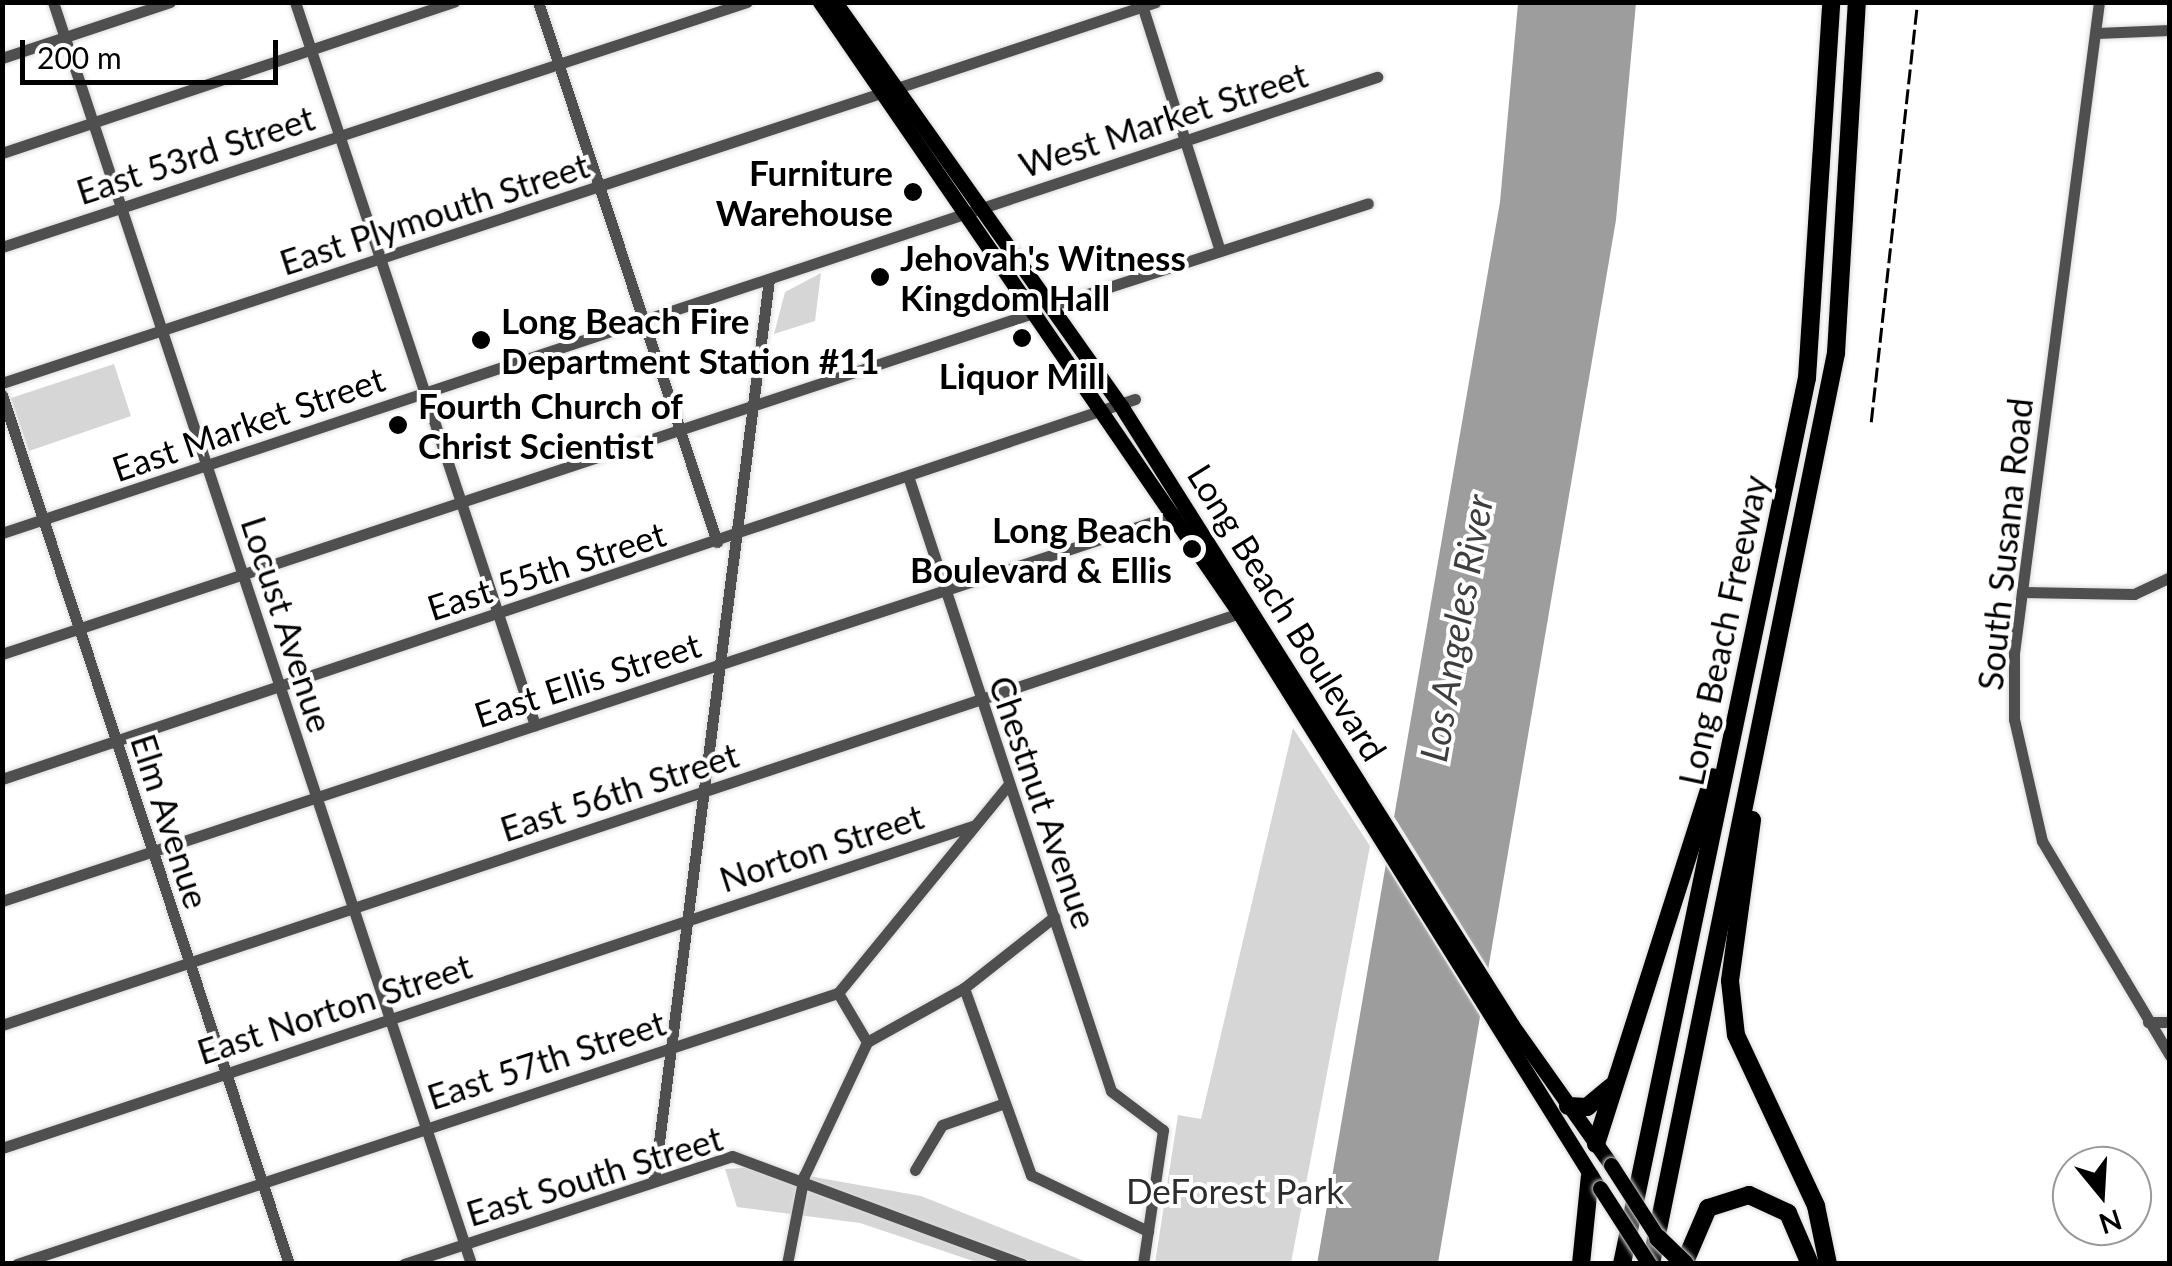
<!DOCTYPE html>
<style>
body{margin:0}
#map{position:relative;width:2172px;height:1266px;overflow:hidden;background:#fff;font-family:Lato,sans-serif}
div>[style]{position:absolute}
.green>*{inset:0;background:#d6d6d6}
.water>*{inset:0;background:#9d9d9d}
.pier>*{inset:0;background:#fff}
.roads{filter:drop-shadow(0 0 2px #dbdbdb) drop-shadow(0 0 2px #dbdbdb)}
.minor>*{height:11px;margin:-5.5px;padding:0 5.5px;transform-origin:5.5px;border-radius:5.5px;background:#4f4f4f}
.major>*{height:15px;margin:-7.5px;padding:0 7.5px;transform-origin:7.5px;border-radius:7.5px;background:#000}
.highway>*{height:18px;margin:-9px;padding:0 9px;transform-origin:9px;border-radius:9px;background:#000}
.rail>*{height:2.5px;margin-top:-1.25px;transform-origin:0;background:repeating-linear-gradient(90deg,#000 0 15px,transparent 0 20px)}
.bridges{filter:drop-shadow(0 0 2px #dbdbdb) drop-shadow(0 0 2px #dbdbdb)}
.major-bridge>*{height:15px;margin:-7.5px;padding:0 7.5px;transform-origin:7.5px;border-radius:7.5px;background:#000}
.highway-bridge>*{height:18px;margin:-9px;padding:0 9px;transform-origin:9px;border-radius:9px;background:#000}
.dots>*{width:28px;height:28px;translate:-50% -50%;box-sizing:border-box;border:5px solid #fff;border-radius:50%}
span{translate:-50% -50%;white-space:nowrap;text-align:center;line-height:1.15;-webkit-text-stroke:8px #fff;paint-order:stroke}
.street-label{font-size:35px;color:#000}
.poi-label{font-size:35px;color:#000;font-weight:700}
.right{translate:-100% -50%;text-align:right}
.left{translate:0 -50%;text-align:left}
.park-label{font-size:35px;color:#2d2d2d}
.water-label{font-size:38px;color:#3e3e3e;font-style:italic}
.frame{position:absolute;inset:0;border:5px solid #000;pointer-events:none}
.north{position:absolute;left:2052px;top:1146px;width:100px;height:100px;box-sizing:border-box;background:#fff;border:2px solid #999;border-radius:50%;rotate:162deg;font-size:28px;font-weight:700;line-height:40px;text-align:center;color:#000}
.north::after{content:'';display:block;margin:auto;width:35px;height:45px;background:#000;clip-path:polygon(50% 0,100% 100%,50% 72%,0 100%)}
.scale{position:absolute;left:20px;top:40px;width:258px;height:45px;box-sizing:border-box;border:5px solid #000;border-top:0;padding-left:12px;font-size:30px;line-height:35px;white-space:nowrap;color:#000;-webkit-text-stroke:8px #fff;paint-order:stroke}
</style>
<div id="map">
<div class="green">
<div style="clip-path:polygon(821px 273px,815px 321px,774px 334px,785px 292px)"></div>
<div style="clip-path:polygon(114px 364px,131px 416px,29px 451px,11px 398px)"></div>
<div style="clip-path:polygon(1293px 728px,1370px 846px,1291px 1263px,1155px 1263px,1178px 1115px,1201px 1119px)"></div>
<div style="clip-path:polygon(758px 1167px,921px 1196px,1089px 1263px,979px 1263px,860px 1223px,737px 1207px,725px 1169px)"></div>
</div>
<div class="water">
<div style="clip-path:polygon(1518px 3px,1636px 3px,1616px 220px,1438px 1263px,1317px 1264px,1500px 202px)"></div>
</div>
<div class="pier">
<div style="clip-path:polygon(1393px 815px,1493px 976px,1485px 1024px,1384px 862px)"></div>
</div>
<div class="roads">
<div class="minor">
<div style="left:53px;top:2px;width:1329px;rotate:71.67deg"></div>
<div style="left:295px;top:2px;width:762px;rotate:71.64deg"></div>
<div style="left:538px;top:2px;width:569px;rotate:71.66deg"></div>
<div style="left:1141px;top:2px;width:261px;rotate:72.4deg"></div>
<div style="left:2099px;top:2px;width:657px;rotate:97.44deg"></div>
<div style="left:2014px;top:653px;width:66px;rotate:90deg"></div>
<div style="left:2014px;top:719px;width:125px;rotate:77.1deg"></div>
<div style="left:2042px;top:841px;width:250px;rotate:59.2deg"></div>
<div style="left:2096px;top:33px;width:74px;rotate:-2.3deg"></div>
<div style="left:2px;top:58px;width:177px;rotate:-18.4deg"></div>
<div style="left:897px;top:88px;width:272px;rotate:-18.4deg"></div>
<div style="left:2px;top:153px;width:477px;rotate:-18.5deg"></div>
<div style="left:2px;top:247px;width:784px;rotate:-18.2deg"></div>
<div style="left:1050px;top:306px;width:334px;rotate:-17.9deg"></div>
<div style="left:2px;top:383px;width:926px;rotate:-18.26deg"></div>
<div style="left:2px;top:395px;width:915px;rotate:71.72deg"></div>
<div style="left:909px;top:479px;width:644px;rotate:71.73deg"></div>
<div style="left:1111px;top:1091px;width:65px;rotate:36.9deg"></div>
<div style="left:1163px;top:1130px;width:135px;rotate:98.5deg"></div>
<div style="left:2px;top:533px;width:1449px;rotate:-18.35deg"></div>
<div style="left:2022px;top:592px;width:112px;rotate:1deg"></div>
<div style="left:2134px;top:594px;width:40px;rotate:-25deg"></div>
<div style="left:2px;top:654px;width:1089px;rotate:-18.3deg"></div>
<div style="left:2px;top:779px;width:1195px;rotate:-18.54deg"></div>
<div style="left:2px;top:901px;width:1236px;rotate:-18.24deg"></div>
<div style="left:964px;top:988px;width:199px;rotate:70.3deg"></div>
<div style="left:1031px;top:1175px;width:130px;rotate:25.6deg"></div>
<div style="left:838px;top:993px;width:57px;rotate:59.4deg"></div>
<div style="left:2148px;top:1022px;width:22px"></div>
<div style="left:2px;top:1025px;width:1311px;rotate:-18.41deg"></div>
<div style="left:2px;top:1148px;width:1025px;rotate:-18.36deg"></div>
<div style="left:915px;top:1170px;width:52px;rotate:-59deg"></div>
<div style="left:942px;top:1125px;width:64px;rotate:-19.3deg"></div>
<div style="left:654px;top:1181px;width:909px;rotate:-82.73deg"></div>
<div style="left:17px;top:1264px;width:865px;rotate:-18.27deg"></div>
<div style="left:838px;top:993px;width:269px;rotate:-50.7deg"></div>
<div style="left:404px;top:1264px;width:345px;rotate:-18.2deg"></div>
<div style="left:732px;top:1156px;width:310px;rotate:20.4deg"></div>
<div style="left:787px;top:1264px;width:90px;rotate:-79.1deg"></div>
<div style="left:804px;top:1176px;width:148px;rotate:-64.8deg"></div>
<div style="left:867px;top:1042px;width:111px;rotate:-29.1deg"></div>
<div style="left:964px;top:988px;width:115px;rotate:-38.3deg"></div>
</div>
<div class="major">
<div style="left:820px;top:2px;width:742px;rotate:55.54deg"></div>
<div style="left:1240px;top:614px;width:673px;rotate:57.99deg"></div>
<div style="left:835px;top:2px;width:495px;rotate:54.7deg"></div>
<div style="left:1121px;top:406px;width:732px;rotate:57.72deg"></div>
<div style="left:1512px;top:1025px;width:171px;rotate:54.7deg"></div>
</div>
<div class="highway">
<div style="left:1752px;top:820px;width:162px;rotate:97.8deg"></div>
<div style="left:1730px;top:981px;width:54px;rotate:83.7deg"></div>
<div style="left:1736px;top:1035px;width:189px;rotate:64.9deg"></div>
<div style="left:1816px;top:1206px;width:59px;rotate:78.3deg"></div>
<div style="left:1568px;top:1106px;width:19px;rotate:3deg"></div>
<div style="left:1587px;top:1107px;width:31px;rotate:-40deg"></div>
<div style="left:1596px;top:1144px;width:385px;rotate:-72.3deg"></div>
<div style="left:1581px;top:1264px;width:88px;rotate:-84.2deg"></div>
<div style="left:1622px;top:1264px;width:905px;rotate:-78.21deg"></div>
<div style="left:1807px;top:378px;width:377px;rotate:-86.3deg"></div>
<div style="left:1651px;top:1264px;width:930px;rotate:-78.52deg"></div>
<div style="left:1836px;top:353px;width:352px;rotate:-86.6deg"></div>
<div style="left:1684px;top:1264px;width:61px;rotate:-66.8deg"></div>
<div style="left:1708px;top:1208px;width:43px;rotate:-17.6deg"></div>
<div style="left:1749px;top:1195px;width:43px;rotate:24.8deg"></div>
<div style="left:1788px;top:1213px;width:56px;rotate:66.7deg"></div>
</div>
</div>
<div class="rail">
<div style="left:1871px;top:422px;width:423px;rotate:-83.7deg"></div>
</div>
<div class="bridges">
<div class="major-bridge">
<div style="left:1611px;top:1165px;width:87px;rotate:57.2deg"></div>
<div style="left:1600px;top:1188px;width:90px;rotate:57.2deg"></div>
</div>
<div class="highway-bridge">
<div style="left:1658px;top:1238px;width:37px;rotate:44deg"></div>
</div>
</div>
<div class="dots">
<div style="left:913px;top:192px;background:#000"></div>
<div style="left:880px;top:277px;background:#000"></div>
<div style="left:1022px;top:338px;background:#000"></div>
<div style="left:481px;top:340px;background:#000"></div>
<div style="left:398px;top:425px;background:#000"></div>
<div style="left:1192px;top:549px;background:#000"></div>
</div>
<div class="street-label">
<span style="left:1163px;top:119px;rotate:-18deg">West Market Street</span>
<span style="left:195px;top:154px;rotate:-18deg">East 53rd Street</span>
<span style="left:434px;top:213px;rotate:-18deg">East Plymouth Street</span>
<span style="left:248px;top:423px;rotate:-19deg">East Market Street</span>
<span style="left:2004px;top:544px;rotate:-84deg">South Susana Road</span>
<span style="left:546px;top:570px;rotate:-18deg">East 55th Street</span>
<span style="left:1288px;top:612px;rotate:58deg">Long Beach Boulevard</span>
<span style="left:288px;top:624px;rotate:72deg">Locust Avenue</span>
<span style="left:1722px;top:630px;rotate:-78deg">Long Beach Freeway</span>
<span style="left:587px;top:679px;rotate:-18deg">East Ellis Street</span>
<span style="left:619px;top:791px;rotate:-18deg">East 56th Street</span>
<span style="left:1044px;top:802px;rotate:71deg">Chestnut Avenue</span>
<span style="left:171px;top:821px;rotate:72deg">Elm Avenue</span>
<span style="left:821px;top:847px;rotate:-18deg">Norton Street</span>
<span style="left:334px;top:1008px;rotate:-18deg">East Norton Street</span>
<span style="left:546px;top:1059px;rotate:-18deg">East 57th Street</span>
<span style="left:594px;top:1175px;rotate:-17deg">East South Street</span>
</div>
<div class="poi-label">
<span class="right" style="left:893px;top:192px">Furniture<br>Warehouse</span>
<span class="left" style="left:900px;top:277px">Jehovah's Witness<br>Kingdom Hall</span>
<span class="left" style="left:501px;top:340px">Long Beach Fire<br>Department Station #11</span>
<span style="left:1022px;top:375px">Liquor Mill</span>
<span class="left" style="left:418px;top:425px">Fourth Church of<br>Christ Scientist</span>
<span class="right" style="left:1172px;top:549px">Long Beach<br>Boulevard &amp; Ellis</span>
</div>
<div class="park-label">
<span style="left:1235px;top:1190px">DeForest Park</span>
</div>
<div class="water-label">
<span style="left:1456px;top:628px;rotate:-80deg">Los Angeles River</span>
</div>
<div class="frame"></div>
<div class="north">N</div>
<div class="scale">200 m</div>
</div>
